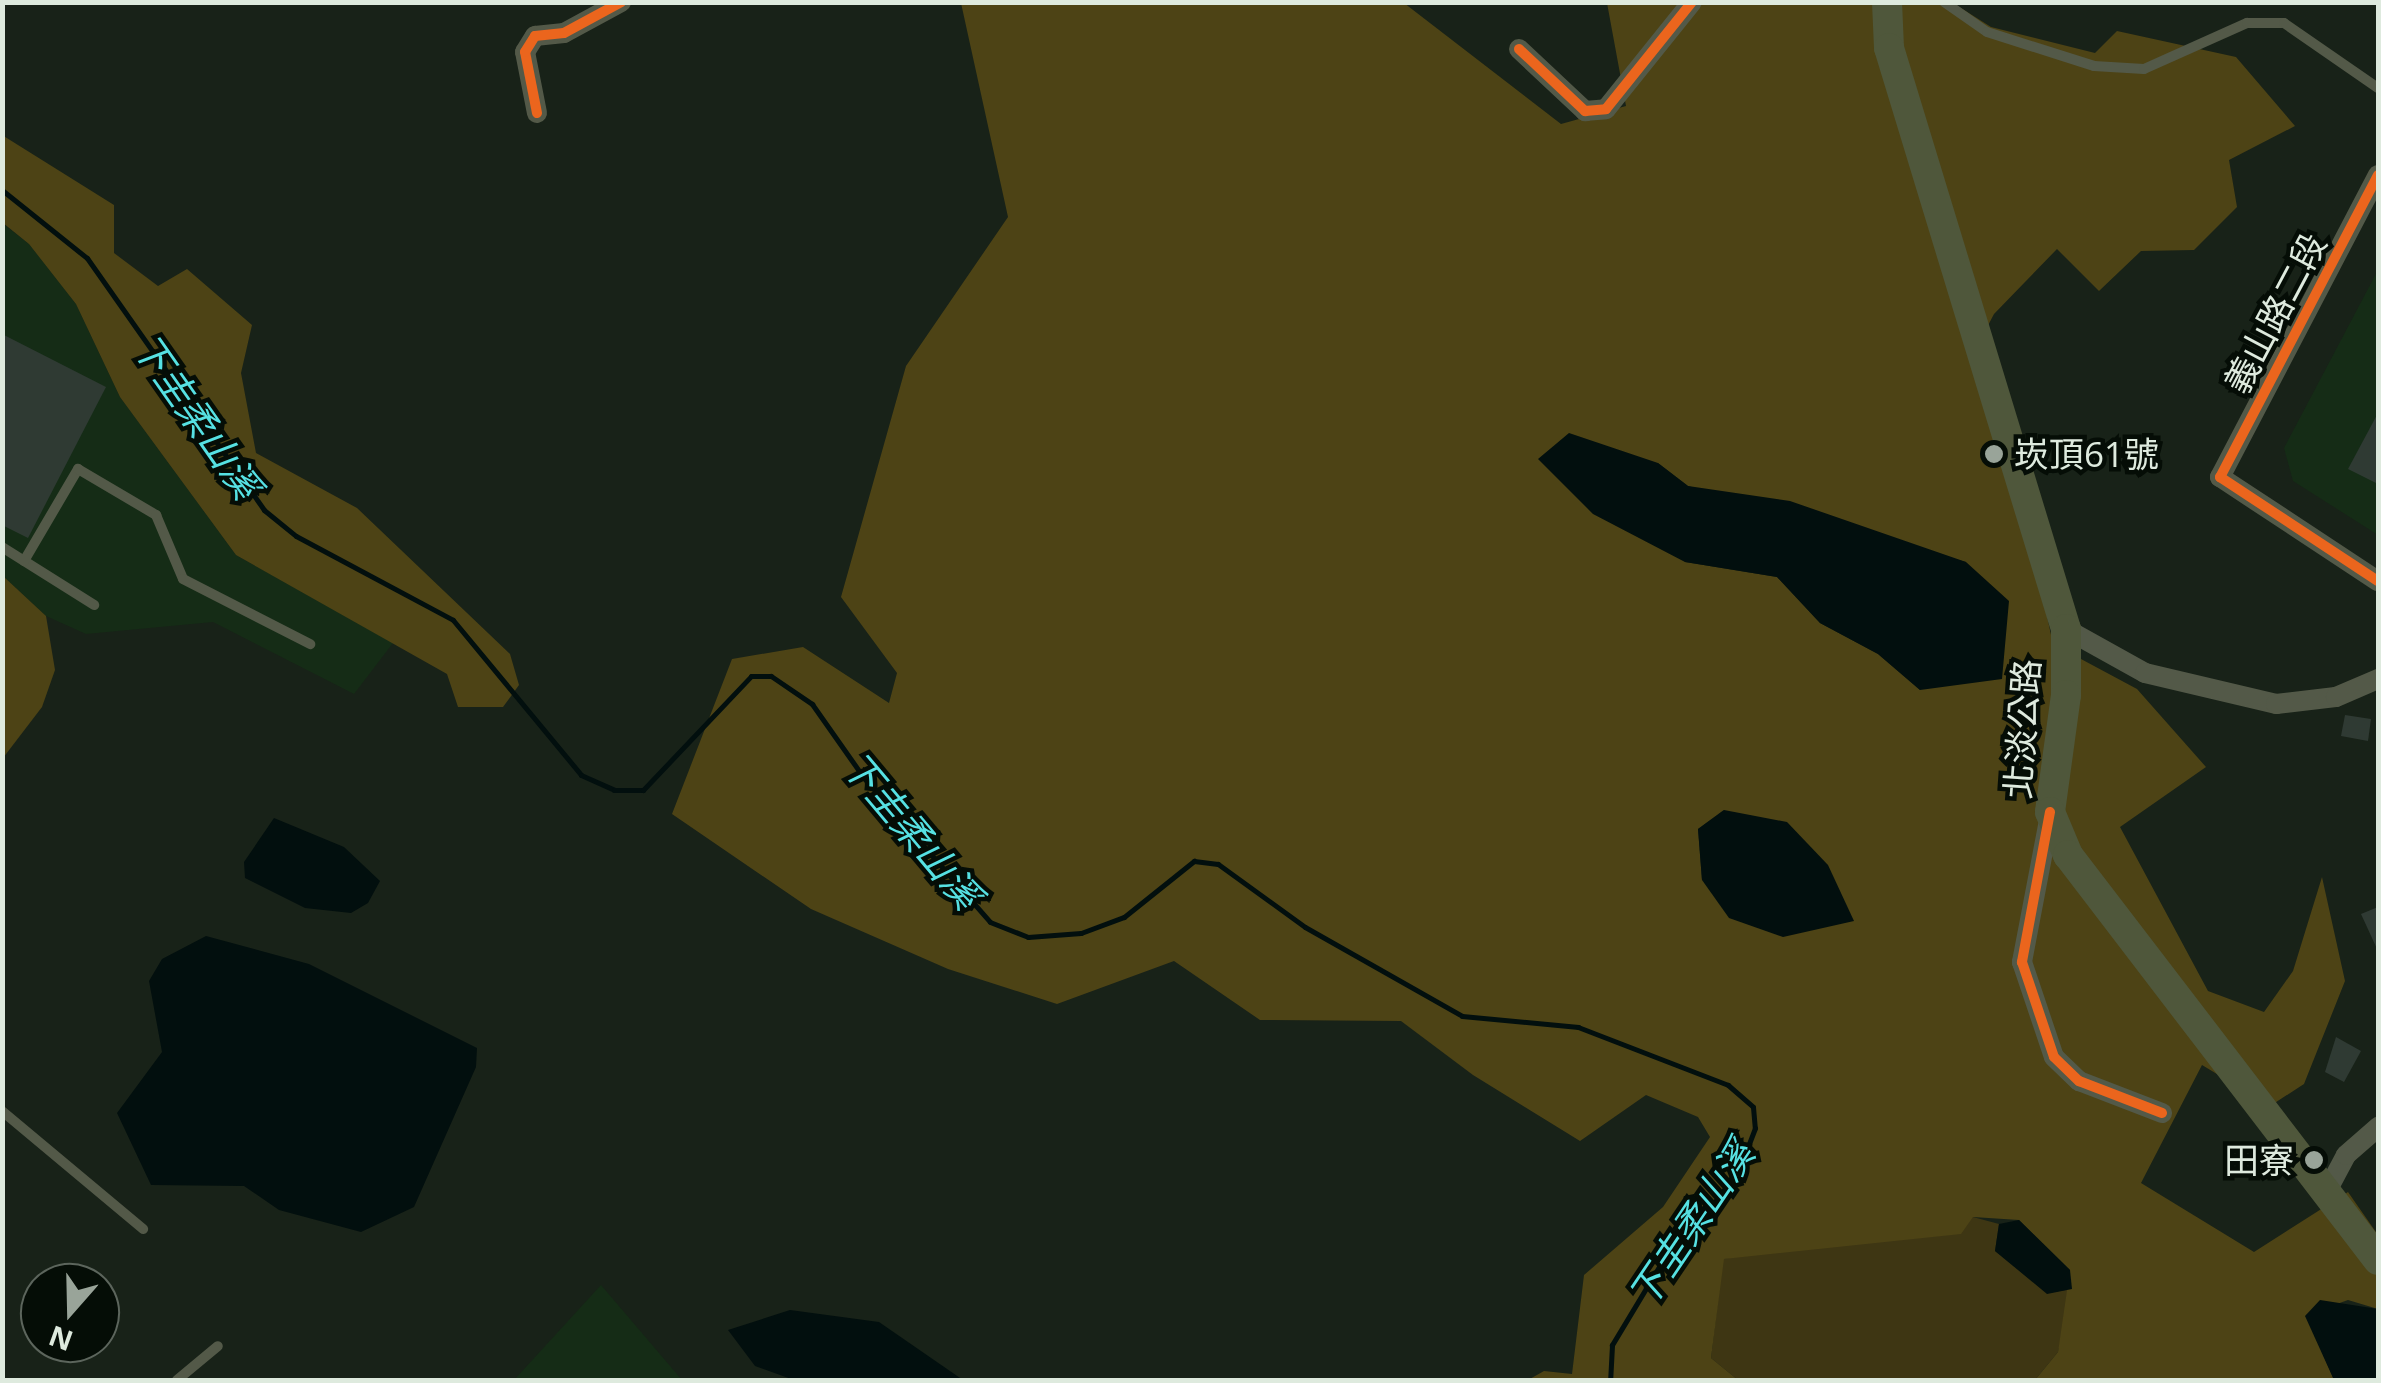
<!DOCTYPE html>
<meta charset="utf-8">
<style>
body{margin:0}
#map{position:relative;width:2381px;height:1383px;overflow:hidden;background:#182218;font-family:"Open Sans","Noto Sans TC",sans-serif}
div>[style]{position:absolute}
.built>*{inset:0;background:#152c16}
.green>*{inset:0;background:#3e3613}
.forest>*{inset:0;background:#4d4315}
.water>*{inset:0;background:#020f0e}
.stream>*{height:5px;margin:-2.5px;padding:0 2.5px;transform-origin:2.5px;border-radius:2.5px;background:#020f0e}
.building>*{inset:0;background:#2f3a33}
.service>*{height:10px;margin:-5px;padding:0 5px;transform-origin:5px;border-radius:5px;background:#535948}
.minor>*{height:20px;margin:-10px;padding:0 10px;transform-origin:10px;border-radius:10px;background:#535948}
.primary>*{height:30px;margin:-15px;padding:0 15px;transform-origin:15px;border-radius:15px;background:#4f573b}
.cycleway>*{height:10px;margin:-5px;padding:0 5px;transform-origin:5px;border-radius:5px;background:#eb651d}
.dots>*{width:28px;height:28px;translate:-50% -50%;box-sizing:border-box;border:5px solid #050d06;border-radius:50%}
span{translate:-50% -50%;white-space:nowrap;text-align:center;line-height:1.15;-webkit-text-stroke:9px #050d06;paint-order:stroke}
.street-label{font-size:35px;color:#deeade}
.poi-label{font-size:35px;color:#deeade}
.left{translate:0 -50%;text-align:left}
.right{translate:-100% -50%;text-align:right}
.water-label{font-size:38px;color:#56e1e3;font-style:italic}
.frame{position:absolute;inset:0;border:5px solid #deeade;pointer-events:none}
.north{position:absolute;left:20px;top:1263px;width:100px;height:100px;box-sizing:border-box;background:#050d06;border:2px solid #5c655c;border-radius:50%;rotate:200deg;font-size:28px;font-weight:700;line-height:40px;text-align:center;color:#deeade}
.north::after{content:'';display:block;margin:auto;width:35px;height:45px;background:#99a499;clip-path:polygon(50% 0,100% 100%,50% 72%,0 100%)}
</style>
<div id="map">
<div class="built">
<div style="clip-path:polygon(2px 223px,29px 244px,76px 304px,120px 397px,236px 555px,393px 643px,354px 694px,213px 622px,86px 634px,46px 616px,3px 576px)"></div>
<div style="clip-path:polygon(2378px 270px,2378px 535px,2293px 481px,2284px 448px)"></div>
<div style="clip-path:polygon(601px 1285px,682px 1380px,514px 1380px)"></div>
</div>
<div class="green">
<div style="clip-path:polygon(1973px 1217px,1999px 1224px,1995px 1251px,2047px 1293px,2072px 1289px,2058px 1352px,2035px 1380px,1738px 1380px,1711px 1358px,1723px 1259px)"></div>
</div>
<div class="forest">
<div style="clip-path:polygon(evenodd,961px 3px,1404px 3px,1561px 124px,1626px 106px,1607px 3px,1953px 3px,1991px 27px,2095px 53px,2117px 31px,2236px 57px,2295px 126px,2229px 160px,2237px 207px,2194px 250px,2141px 251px,2099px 291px,2057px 249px,1994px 314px,1973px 354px,2032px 547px,2053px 644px,2137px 689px,2206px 767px,2120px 827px,2208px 991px,2264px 1012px,2293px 971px,2322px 877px,2345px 981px,2304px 1084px,2270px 1106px,2202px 1065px,2141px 1183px,2254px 1252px,2348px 1192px,2378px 1235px,2378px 1309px,2348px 1300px,2306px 1315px,2334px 1380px,2035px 1380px,2058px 1352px,2070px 1270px,2019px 1220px,1973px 1217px,1961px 1234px,1724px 1259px,1711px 1358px,1738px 1380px,1528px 1380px,1544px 1371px,1572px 1374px,1584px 1275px,1663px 1207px,1710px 1137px,1698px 1117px,1646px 1095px,1580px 1141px,1473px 1075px,1401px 1021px,1260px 1020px,1174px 961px,1057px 1004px,948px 969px,811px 909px,672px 814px,732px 659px,803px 647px,889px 703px,897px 673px,841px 597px,906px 366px,1008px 217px,961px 3px,1658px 463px,1688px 486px,1966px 562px,1920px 690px,1878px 654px,1820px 623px,1777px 577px,1685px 562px,1658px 463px,961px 3px,1724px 810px,1702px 880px,1698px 829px,1724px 810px)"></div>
<div style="clip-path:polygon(2px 135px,114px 205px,114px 253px,158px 286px,187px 269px,252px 325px,241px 373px,256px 453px,357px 508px,510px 654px,519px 685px,503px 707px,458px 707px,447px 674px,236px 555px,120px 397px,76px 304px,29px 244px,3px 223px)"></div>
<div style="clip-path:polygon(3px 576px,46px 616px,55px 670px,42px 707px,3px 758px)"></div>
</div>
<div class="water">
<div style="clip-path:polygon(1569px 433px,1658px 463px,1688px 486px,1790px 501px,1966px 562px,2009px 601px,2002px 679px,1920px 690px,1878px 654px,1820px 623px,1777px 577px,1685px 562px,1593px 514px,1538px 459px)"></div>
<div style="clip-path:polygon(1724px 810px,1787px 822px,1828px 865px,1854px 921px,1783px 937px,1729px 918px,1702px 880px,1698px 829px)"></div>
<div style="clip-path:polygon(274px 818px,344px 847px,380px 881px,368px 903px,351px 913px,305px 908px,245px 878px,244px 862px)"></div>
<div style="clip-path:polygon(206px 936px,309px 964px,477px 1048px,476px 1067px,414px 1207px,361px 1232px,279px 1210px,244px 1186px,151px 1185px,117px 1113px,162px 1052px,149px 981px,162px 959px)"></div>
<div style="clip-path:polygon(2019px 1220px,2070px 1270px,2072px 1289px,2047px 1294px,1995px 1251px,1999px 1224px)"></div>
<div style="clip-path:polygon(2320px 1300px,2378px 1309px,2378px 1380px,2334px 1380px,2305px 1316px)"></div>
<div style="clip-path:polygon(790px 1310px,879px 1322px,963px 1380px,794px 1380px,755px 1366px,728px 1330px)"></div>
</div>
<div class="stream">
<div style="left:2px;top:190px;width:109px;rotate:38.7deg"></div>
<div style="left:87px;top:258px;width:308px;rotate:54.9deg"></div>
<div style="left:264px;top:510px;width:41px;rotate:39.1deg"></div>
<div style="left:296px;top:536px;width:178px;rotate:28.1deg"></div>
<div style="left:453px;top:620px;width:201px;rotate:50.4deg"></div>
<div style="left:581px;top:775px;width:36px;rotate:24deg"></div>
<div style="left:614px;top:790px;width:29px"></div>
<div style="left:643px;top:790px;width:157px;rotate:-46.5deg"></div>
<div style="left:751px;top:676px;width:20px"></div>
<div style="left:771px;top:676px;width:50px;rotate:34.3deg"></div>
<div style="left:812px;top:704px;width:90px;rotate:54.9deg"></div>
<div style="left:864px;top:778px;width:191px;rotate:48.8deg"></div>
<div style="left:990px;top:922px;width:41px;rotate:21.5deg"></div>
<div style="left:1028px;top:937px;width:53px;rotate:-4.3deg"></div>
<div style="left:1081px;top:933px;width:46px;rotate:-20.4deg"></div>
<div style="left:1124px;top:917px;width:90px;rotate:-38.7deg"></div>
<div style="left:1194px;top:861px;width:24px;rotate:7deg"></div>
<div style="left:1218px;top:864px;width:107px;rotate:35.9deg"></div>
<div style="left:1305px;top:927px;width:180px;rotate:29.5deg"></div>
<div style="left:1462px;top:1016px;width:117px;rotate:5.4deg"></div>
<div style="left:1578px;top:1027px;width:161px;rotate:21.1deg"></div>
<div style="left:1728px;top:1085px;width:33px;rotate:41deg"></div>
<div style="left:1753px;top:1107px;width:21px;rotate:85deg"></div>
<div style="left:1755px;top:1128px;width:33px;rotate:111deg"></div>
<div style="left:1743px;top:1159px;width:44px;rotate:121.9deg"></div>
<div style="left:1720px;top:1196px;width:74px;rotate:133.4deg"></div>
<div style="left:1669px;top:1250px;width:111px;rotate:121deg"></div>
<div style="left:1612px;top:1345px;width:35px;rotate:93deg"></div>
</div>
<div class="building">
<div style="clip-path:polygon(2px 334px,106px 387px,28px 538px,2px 525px)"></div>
<div style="clip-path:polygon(2378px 413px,2378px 484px,2348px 469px)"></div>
<div style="clip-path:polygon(2345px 715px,2371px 719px,2368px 741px,2341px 736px)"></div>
<div style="clip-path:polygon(2378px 907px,2378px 951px,2361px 914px)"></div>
<div style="clip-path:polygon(2336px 1037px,2361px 1051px,2344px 1082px,2325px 1072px)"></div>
</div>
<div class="service">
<div style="left:1944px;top:2px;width:52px;rotate:34.9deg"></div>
<div style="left:1987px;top:32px;width:112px;rotate:17.6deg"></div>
<div style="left:2094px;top:66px;width:50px;rotate:3.4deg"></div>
<div style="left:2144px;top:69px;width:113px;rotate:-24.1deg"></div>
<div style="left:2247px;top:23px;width:37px"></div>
<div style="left:2284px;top:23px;width:114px;rotate:34.7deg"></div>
<div style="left:2px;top:547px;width:109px;rotate:32.2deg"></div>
<div style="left:24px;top:561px;width:107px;rotate:-59.6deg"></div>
<div style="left:78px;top:469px;width:91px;rotate:30.5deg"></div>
<div style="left:156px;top:515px;width:69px;rotate:67.1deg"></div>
<div style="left:183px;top:579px;width:143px;rotate:27.1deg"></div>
<div style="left:2px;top:1111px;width:184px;rotate:39.9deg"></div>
<div style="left:177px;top:1380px;width:53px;rotate:-39.7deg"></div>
</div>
<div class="minor">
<div style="left:1519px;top:49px;width:91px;rotate:43.2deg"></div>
<div style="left:1585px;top:111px;width:21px;rotate:-5deg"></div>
<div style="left:1606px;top:109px;width:137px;rotate:-51.2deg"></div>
<div style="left:537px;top:113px;width:62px;rotate:-101.1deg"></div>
<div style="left:525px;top:52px;width:19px;rotate:-58deg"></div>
<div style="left:535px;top:36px;width:29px;rotate:-6deg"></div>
<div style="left:564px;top:33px;width:65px;rotate:-28.5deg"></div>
<div style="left:2378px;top:175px;width:341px;rotate:117.6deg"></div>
<div style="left:2220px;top:477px;width:189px;rotate:33.4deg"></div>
<div style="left:2066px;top:629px;width:90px;rotate:29.1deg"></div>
<div style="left:2145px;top:673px;width:135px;rotate:13.3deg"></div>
<div style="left:2276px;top:704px;width:60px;rotate:-6.7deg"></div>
<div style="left:2336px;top:697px;width:46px;rotate:-23.2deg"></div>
<div style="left:2050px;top:815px;width:150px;rotate:100.8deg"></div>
<div style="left:2022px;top:962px;width:100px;rotate:71.4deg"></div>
<div style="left:2054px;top:1057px;width:35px;rotate:44deg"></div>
<div style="left:2079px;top:1081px;width:89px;rotate:21.1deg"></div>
<div style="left:2328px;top:1189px;width:38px;rotate:-62deg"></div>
<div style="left:2346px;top:1155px;width:43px;rotate:-41.2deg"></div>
</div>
<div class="primary">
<div style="left:1887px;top:2px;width:46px;rotate:87.5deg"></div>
<div style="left:1889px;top:48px;width:607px;rotate:73.06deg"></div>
<div style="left:2066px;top:629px;width:66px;rotate:90deg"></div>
<div style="left:2066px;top:695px;width:118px;rotate:97.8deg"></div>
<div style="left:2050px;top:812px;width:47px;rotate:67.3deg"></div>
<div style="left:2068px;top:855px;width:510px;rotate:52.57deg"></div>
</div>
<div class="cycleway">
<div style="left:1519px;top:49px;width:91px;rotate:43.2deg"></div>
<div style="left:1585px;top:111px;width:21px;rotate:-5deg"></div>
<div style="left:1606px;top:109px;width:137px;rotate:-51.2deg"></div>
<div style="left:537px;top:113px;width:62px;rotate:-101.1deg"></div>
<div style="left:525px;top:52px;width:19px;rotate:-58deg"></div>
<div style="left:535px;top:36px;width:29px;rotate:-6deg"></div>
<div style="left:564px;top:33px;width:65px;rotate:-28.5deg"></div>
<div style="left:2378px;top:175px;width:341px;rotate:117.6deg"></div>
<div style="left:2220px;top:477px;width:189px;rotate:33.4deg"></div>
<div style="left:2050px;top:812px;width:153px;rotate:100.6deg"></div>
<div style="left:2022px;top:962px;width:100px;rotate:71.4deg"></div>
<div style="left:2054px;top:1057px;width:35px;rotate:44deg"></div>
<div style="left:2079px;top:1081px;width:89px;rotate:21.1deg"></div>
</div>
<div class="dots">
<div style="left:1994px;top:454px;background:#99a499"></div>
<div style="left:2314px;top:1160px;background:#99a499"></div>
</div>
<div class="street-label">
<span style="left:2275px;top:313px;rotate:-62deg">義山路二段</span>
<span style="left:2022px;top:729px;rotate:-86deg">北淡公路</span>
</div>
<div class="poi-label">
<span class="left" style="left:2014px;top:454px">崁頂61號</span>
<span class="right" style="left:2294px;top:1160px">田寮</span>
</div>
<div class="water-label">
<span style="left:197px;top:416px;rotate:55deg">下圭柔山溪</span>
<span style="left:912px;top:830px;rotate:50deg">下圭柔山溪</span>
<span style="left:1691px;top:1224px;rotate:-56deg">下圭柔山溪</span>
</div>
<div class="frame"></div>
<div class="north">N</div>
</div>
